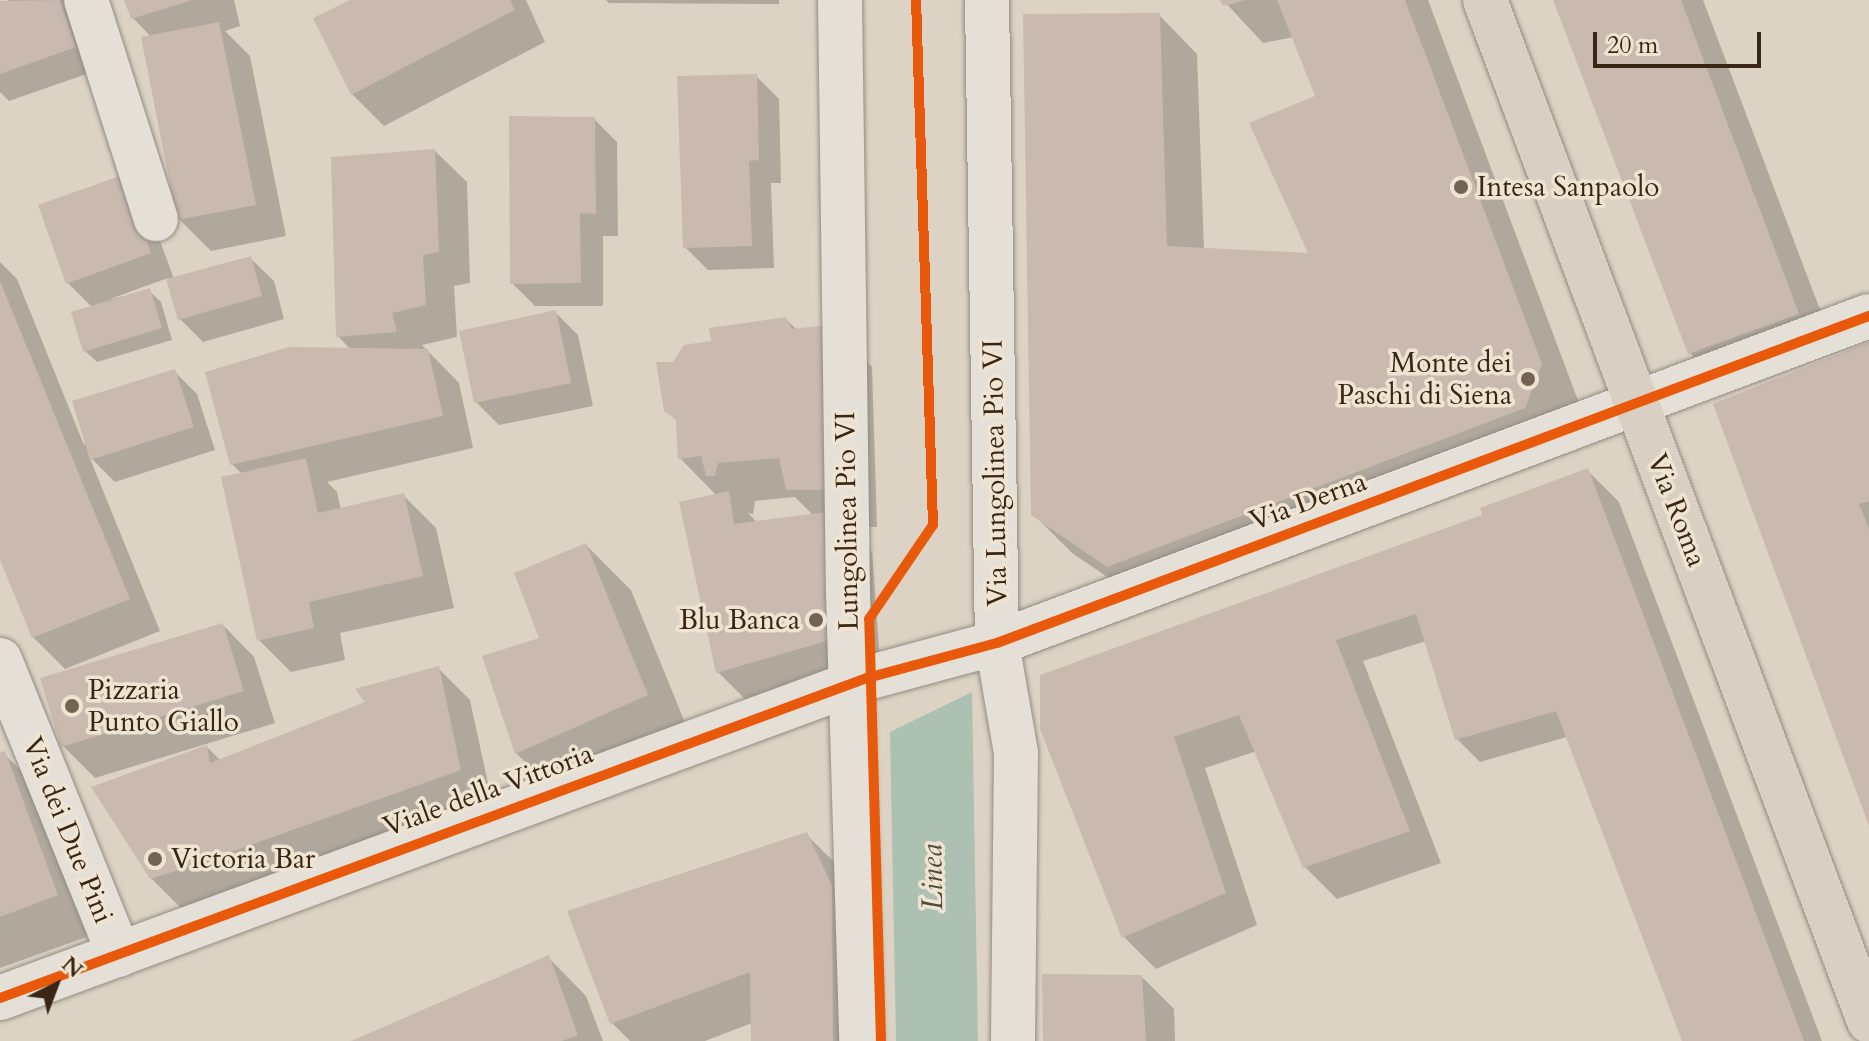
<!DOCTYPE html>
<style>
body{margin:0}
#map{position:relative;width:1869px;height:1041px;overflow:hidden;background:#dcd3c4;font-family:Cardo,serif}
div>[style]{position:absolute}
.water>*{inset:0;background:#acc1b2}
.shadow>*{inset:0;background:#0003}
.building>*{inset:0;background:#c9b9af}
.roads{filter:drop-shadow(0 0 2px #938c81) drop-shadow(0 0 2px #938c81)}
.minor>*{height:44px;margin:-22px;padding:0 22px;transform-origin:22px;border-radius:22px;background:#e4e0d8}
.major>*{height:44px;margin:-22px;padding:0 22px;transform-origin:22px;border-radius:22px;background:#d9d0c3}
.cycleway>*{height:10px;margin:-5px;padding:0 5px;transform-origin:5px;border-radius:5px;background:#e8590c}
.dots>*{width:22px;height:22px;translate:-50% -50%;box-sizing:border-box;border:4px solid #efe4d2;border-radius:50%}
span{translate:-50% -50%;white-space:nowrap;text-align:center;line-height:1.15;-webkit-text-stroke:7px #efe4d2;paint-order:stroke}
.poi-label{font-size:28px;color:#392615}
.left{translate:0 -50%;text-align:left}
.right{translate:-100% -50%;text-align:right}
.street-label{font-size:28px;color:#392615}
.water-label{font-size:30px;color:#514b3a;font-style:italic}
.north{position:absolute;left:16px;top:945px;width:80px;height:80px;-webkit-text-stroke:6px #efe4d2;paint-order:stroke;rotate:42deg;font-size:22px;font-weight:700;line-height:32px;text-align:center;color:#392615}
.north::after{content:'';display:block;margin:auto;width:28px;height:36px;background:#392615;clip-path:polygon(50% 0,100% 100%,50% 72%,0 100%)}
.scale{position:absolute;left:1593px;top:32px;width:168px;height:36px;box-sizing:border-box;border:4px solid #392615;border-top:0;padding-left:10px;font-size:24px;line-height:28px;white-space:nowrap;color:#392615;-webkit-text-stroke:6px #efe4d2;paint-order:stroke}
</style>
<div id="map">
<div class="water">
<div style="clip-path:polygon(972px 692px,978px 1041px,896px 1041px,890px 732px)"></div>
</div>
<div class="shadow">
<div style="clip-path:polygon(9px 0,68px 0,98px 70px,9px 101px,0 92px,0 3px)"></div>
<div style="clip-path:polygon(127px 0,234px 0,240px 26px,225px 31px,250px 56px,286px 236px,211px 251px,179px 219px,151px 37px,133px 18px)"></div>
<div style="clip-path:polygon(354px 0,526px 0,545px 42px,384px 126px,352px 94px)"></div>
<div style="clip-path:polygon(606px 0,779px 0,779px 4px,609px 3px)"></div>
<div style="clip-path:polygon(1223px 0,1428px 0,1579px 403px,1147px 604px,1072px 553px,1033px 514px,1159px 15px,1197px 54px,1204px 250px,1311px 256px,1317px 97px,1294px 37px,1263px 43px)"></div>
<div style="clip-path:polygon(1555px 0,1703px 0,1836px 352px,1728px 391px,1690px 353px)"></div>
<div style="clip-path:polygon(756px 76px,779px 99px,781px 183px,771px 183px,774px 268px,708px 270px,685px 247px)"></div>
<div style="clip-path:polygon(594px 119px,617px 142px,618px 236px,603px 236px,603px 306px,535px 306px,512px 283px)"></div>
<div style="clip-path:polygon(435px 151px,467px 182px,470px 283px,454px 286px,457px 337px,422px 345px,459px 383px,473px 448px,327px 482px,337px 492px,341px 510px,404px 496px,436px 528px,454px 608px,340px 633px,345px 660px,291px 672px,259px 640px,242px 474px,232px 464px,351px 350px,338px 336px)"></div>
<div style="clip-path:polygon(145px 200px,174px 279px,250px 258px,274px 281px,284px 319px,203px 342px,180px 319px,168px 278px,110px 299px,149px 291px,161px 302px,172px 340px,97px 362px,85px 351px,93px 308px,68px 283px)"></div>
<div style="clip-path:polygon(0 262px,17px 279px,84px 445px,174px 371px,197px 394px,215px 450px,115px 482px,89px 456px,160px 631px,65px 669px,33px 637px,0 555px)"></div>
<div style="clip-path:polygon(555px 312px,578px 335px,593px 406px,499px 425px,476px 402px)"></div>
<div style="clip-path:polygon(evenodd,786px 319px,797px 330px,834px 328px,872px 367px,877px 527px,847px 527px,872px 552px,881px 674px,756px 710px,718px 672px,717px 496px,680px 458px,678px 422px,666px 410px,674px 364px,714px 343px,786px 319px,795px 497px,814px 516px,758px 523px,748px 513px,753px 514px,755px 501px,795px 497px)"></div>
<div style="clip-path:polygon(1869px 344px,1869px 817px,1716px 405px)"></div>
<div style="clip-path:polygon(1587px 470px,1619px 502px,1822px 1041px,1684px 1041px,1567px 737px,1480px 762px,1457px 739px,1426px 641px,1363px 661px,1441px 863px,1337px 899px,1305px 867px,1257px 751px,1205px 768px,1257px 925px,1156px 969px,1124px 937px,1042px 728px,1042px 677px,1481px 517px)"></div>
<div style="clip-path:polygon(586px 545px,631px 590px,692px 740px,562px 798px,516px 753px,542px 639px)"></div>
<div style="clip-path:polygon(223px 625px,254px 657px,275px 723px,95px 778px,63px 746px)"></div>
<div style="clip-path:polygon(438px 668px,470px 700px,492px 802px,183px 910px,151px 878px,205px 745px,221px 761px,368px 703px)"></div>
<div style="clip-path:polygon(4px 754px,43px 792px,95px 934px,0 968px,0 755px)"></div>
<div style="clip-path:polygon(806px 834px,845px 873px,871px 1041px,753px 1041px,752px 1023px,705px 1041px,630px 1041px,612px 1023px)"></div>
<div style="clip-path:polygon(548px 957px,586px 996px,603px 1041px,356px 1041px)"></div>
<div style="clip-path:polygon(1142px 977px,1174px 1009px,1175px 1041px,1045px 1041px)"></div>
</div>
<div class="building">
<div style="clip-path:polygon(60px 0,76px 47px,0 74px,0 1px)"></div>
<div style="clip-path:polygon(124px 0,189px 0,189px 1px,131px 19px)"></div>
<div style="clip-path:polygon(350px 0,510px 0,515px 10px,351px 95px,313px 18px)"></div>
<div style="clip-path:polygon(1220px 0,1243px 0,1243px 1px,1223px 6px)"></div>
<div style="clip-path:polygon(1277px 0,1405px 0,1542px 364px,1525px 408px,1107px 567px,1031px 515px,1023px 14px,1160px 13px,1167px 246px,1308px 253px,1249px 123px,1315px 96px)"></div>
<div style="clip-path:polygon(1553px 0,1681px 0,1799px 314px,1688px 354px)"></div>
<div style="clip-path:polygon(219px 22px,256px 205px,177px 220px,141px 37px)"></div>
<div style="clip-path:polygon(757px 74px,759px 160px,749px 161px,752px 246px,683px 248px,677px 76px)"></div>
<div style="clip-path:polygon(509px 116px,595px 117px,596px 214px,580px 213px,581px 283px,510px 284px)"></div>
<div style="clip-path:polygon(435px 149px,439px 252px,423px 255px,426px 305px,392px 313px,397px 332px,336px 337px,331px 157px)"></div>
<div style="clip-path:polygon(123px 175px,151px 253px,66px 284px,38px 205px)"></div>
<div style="clip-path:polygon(251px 256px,262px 296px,178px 320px,166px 279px)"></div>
<div style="clip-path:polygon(0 281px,130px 599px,32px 638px,0 560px)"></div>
<div style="clip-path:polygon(150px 288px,162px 328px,83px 352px,71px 312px)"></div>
<div style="clip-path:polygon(556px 310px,571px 383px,474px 403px,459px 331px)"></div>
<div style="clip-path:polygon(786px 317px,792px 329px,829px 325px,839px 490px,786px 490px,779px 458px,718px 463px,715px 476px,706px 476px,701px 456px,678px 459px,676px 420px,664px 411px,656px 362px,673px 362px,684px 345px,711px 341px,709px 328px)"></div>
<div style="clip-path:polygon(1869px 342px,1869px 501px,1859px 504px,1869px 529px,1869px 826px,1713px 404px)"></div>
<div style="clip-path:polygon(289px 347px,428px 349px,443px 416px,230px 465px,205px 372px)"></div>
<div style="clip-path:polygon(175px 369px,194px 427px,90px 460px,72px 401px)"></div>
<div style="clip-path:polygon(306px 458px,318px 513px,404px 493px,423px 576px,309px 602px,314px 628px,257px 641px,221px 477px)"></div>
<div style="clip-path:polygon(1588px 468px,1804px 1041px,1682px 1041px,1556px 711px,1455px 740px,1416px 614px,1336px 640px,1410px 831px,1303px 868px,1239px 715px,1174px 737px,1226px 893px,1122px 938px,1040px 729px,1040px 675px,1482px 515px,1480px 508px)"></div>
<div style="clip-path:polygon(729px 491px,734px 524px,834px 511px,844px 636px,716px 673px,679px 502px)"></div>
<div style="clip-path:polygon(586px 543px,648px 695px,515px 754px,482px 656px,539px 638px,514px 573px)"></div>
<div style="clip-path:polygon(223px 623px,244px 691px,61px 747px,40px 678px)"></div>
<div style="clip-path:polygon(439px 666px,461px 770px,194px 865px,150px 879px,91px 787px,207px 745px,210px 763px,365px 702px,355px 689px)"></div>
<div style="clip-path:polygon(5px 751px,58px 895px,0 917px,0 753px)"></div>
<div style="clip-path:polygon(807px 832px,832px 886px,833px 1041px,751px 1041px,750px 972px,610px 1024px,567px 911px)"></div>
<div style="clip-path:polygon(549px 955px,578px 1035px,562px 1041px,351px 1041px)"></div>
<div style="clip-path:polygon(1042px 974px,1142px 975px,1146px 1041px,1043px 1041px)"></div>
</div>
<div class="roads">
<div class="minor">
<div style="left:86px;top:0;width:230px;rotate:72.3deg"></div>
<div style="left:840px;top:0;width:593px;rotate:89.23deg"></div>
<div style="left:848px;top:593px;width:448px;rotate:88.3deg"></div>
<div style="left:987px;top:0;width:643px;rotate:89.11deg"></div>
<div style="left:997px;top:643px;width:112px;rotate:80.2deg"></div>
<div style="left:1016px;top:753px;width:288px;rotate:90.6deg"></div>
<div style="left:0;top:660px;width:318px;rotate:68deg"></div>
<div style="left:0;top:998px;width:924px;rotate:-20.26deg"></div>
<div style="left:867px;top:678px;width:135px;rotate:-15.1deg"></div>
<div style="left:997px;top:643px;width:931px;rotate:-20.56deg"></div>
</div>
<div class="major">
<div style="left:1485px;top:0;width:1091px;rotate:69.39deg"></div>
</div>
</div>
<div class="cycleway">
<div style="left:0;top:998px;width:924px;rotate:-20.26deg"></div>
<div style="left:867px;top:678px;width:135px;rotate:-15.1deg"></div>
<div style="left:997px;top:643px;width:931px;rotate:-20.56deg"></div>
<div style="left:881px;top:1041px;width:422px;rotate:-91.6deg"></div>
<div style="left:869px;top:619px;width:114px;rotate:-55.8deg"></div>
<div style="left:933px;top:525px;width:525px;rotate:-91.85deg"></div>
</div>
<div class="dots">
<div style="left:1461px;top:187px;background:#726352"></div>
<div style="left:1528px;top:379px;background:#726352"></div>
<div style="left:816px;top:620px;background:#726352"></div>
<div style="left:72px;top:706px;background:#726352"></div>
<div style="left:155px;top:859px;background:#726352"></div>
</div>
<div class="poi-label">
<span class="left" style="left:1477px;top:187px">Intesa Sanpaolo</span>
<span class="right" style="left:1512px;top:379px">Monte dei<br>Paschi di Siena</span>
<span class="right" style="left:800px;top:620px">Blu Banca</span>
<span class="left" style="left:88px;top:706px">Pizzaria<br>Punto Giallo</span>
<span class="left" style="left:171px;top:859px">Victoria Bar</span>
</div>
<div class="street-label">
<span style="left:995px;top:473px;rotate:-91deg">Via Lungolinea Pio VI</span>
<span style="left:1308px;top:501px;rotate:-20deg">Via Derna</span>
<span style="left:1677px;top:510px;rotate:69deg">Via Roma</span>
<span style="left:847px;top:521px;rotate:-91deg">Lungolinea Pio VI</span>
<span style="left:488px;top:790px;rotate:-20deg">Viale della Vittoria</span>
<span style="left:68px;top:830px;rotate:68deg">Via dei Due Pini</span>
</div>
<div class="water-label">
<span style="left:933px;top:877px;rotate:-91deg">Linea</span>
</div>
<div class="north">N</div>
<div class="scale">20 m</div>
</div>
